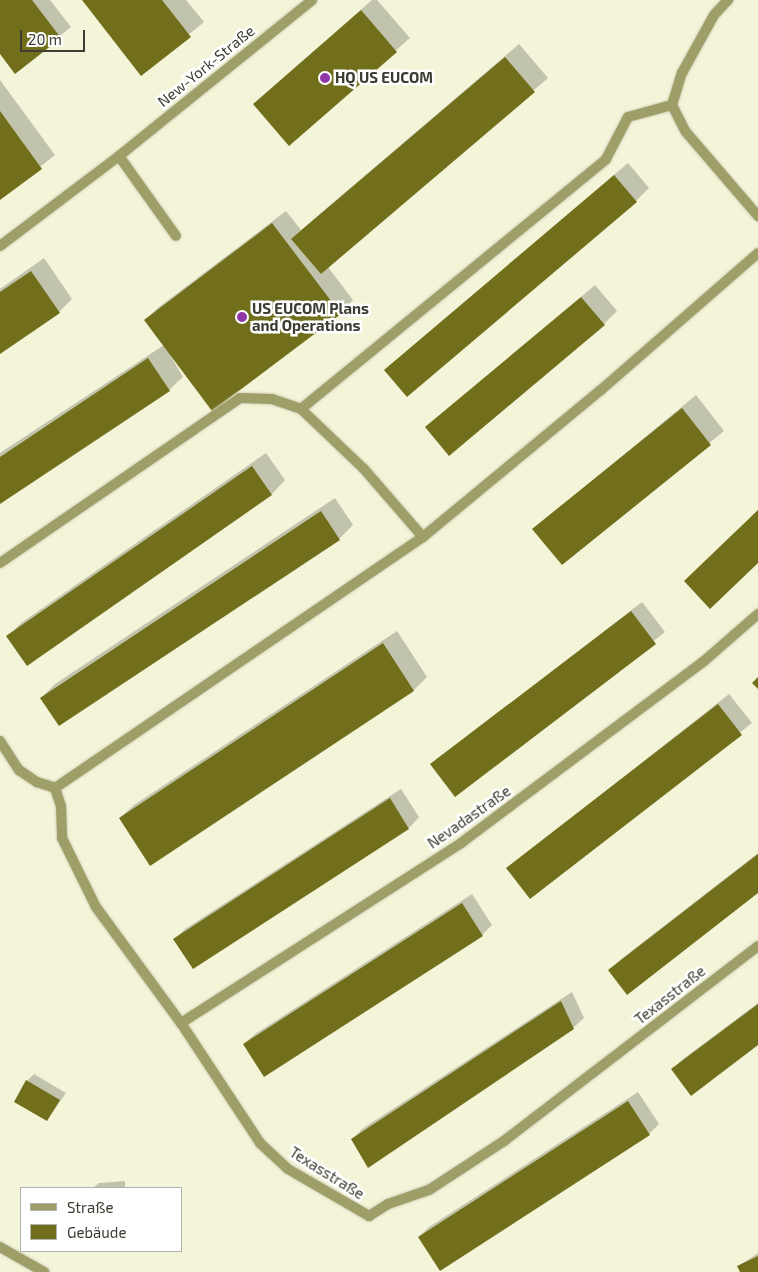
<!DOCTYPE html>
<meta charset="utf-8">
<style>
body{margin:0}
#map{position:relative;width:758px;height:1272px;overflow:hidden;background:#f3f4d8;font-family:"Exo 2",sans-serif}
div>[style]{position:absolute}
.shadow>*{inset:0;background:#0003}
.building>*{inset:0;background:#716f1c}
.roads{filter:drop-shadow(0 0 1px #cecfb7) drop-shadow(0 0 1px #cecfb7)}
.street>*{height:10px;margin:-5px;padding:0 5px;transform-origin:5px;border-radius:5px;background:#9e9e68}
.dots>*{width:14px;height:14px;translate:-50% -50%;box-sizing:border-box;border:2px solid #fff;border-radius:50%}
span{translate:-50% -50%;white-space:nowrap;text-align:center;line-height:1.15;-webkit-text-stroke:5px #fff;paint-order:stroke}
.street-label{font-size:15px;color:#3c3c31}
.poi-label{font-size:15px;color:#3c3c31;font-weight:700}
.left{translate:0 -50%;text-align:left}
.legend{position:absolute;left:20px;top:1187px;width:162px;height:65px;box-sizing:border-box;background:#fff;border:1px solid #b1b1ad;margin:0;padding:6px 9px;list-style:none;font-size:15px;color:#3c3c31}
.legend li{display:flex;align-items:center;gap:10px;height:25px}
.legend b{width:25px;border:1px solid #b1b1ad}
.scale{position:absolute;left:20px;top:30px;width:65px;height:22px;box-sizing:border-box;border:2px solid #3c3c31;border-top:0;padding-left:6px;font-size:15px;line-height:18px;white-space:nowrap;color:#3c3c31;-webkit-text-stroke:4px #fff;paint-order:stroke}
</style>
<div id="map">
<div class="shadow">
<div style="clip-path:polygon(0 0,50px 0,71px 27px,15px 72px,0 52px)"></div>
<div style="clip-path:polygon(84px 0,186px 0,204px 22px,141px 74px)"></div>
<div style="clip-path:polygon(372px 0,377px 0,410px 38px,289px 144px,254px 104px)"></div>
<div style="clip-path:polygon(519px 44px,548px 78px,328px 267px,353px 300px,340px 313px,166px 348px,183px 377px,169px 390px,0 502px,0 453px,164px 345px,145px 320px,159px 307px,286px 211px,301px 230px)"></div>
<div style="clip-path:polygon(0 80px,55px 155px,0 199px)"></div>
<div style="clip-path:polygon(628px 163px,649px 188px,636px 201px,386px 370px)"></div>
<div style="clip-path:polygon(44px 258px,72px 299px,59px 312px,0 353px,0 289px)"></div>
<div style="clip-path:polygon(595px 285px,617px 311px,604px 324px,427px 428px)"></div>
<div style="clip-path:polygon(696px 395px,724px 431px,562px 564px,534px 529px)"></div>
<div style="clip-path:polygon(266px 453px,285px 480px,272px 494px,27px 664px,8px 636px,21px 623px)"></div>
<div style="clip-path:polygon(335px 498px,353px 525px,339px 539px,59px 725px,41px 698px,55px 684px)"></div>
<div style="clip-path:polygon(642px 602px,665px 632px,455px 795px,432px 764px)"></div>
<div style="clip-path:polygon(397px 631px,427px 677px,414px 690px,151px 864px,120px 818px,134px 805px)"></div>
<div style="clip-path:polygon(729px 694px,752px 723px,530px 897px,508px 868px)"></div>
<div style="clip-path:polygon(401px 789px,419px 817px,409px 828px,193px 968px,175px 939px,185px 929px)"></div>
<div style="clip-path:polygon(758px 853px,758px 891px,610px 970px,620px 960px)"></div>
<div style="clip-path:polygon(472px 894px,492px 925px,482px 935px,244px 1044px,255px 1034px)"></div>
<div style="clip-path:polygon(572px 992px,584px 1018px,573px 1028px,352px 1140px,362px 1129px)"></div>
<div style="clip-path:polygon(758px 1003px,758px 1044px,673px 1069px,683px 1059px)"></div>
<div style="clip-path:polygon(34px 1074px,66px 1093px,47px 1120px,27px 1081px)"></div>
<div style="clip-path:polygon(638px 1092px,659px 1124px,649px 1134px,419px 1237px,429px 1227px)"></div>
<div style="clip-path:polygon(125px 1181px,125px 1188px,93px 1188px,99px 1183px)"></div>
<div style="clip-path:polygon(758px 1253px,758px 1272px,742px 1272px,739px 1266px)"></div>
</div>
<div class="building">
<div style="clip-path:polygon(0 0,32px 0,61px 38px,15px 74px,0 54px)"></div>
<div style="clip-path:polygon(82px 0,162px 0,191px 37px,141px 76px)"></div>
<div style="clip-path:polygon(361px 10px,397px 52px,289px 146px,253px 104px)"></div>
<div style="clip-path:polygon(505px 57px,535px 92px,321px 274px,291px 239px)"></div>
<div style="clip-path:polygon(0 111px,42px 169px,0 200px)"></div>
<div style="clip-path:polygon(614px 175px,637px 202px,407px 397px,384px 370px)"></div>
<div style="clip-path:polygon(272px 223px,341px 314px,212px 411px,144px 320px)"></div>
<div style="clip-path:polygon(31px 271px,60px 313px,0 354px,0 292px)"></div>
<div style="clip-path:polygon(581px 297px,605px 325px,449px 456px,425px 427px)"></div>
<div style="clip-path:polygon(148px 358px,170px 391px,0 504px,0 457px)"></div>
<div style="clip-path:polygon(682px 408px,711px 445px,562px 565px,532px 529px)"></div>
<div style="clip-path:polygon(252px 466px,272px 495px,27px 666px,6px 636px)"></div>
<div style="clip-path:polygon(758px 510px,758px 563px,710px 609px,684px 581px)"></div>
<div style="clip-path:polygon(321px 511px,340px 540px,59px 726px,40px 698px)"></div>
<div style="clip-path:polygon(631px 611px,656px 644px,455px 797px,430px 764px)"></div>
<div style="clip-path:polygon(383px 643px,414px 691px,150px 866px,119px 818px)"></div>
<div style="clip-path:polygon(758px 677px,758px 689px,752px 683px)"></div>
<div style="clip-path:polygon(718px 704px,742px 735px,530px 899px,506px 868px)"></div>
<div style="clip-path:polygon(390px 798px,409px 829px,193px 969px,173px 939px)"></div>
<div style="clip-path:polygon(758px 854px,758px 893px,627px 995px,608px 970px)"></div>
<div style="clip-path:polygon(462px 903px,483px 936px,264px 1077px,243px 1044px)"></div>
<div style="clip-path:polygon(561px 1001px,574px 1029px,368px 1168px,351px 1139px)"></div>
<div style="clip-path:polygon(758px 1004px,758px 1045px,691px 1096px,671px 1069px)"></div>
<div style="clip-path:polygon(26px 1080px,60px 1100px,47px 1121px,14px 1102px)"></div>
<div style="clip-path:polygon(628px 1101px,650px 1135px,440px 1271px,418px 1237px)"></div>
<div style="clip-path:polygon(758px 1256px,758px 1272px,740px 1272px,737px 1266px)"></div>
</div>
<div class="roads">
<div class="street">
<div style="left:672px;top:105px;width:30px;rotate:63deg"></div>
<div style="left:686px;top:132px;width:111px;rotate:49.4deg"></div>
<div style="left:672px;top:105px;width:34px;rotate:-73deg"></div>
<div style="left:682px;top:73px;width:66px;rotate:-61.1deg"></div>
<div style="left:714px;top:15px;width:21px;rotate:-47deg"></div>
<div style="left:119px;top:156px;width:98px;rotate:54.5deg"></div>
<div style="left:0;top:246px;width:149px;rotate:-37.1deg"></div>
<div style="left:119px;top:156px;width:248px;rotate:-38.9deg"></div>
<div style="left:301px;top:409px;width:87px;rotate:43.6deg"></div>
<div style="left:364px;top:469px;width:90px;rotate:49.1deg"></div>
<div style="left:0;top:563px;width:291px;rotate:-34.5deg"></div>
<div style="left:240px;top:398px;width:32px;rotate:2deg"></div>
<div style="left:272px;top:399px;width:31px;rotate:19deg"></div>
<div style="left:301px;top:409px;width:394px;rotate:-39.3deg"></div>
<div style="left:606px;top:159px;width:47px;rotate:-62.4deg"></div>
<div style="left:628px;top:117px;width:46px;rotate:-15.3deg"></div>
<div style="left:0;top:741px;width:35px;rotate:57deg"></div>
<div style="left:19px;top:770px;width:22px;rotate:34deg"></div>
<div style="left:37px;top:782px;width:19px;rotate:18deg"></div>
<div style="left:55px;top:788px;width:19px;rotate:72deg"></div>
<div style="left:61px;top:806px;width:32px;rotate:88deg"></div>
<div style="left:62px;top:838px;width:77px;rotate:63.8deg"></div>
<div style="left:96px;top:907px;width:144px;rotate:53.8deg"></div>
<div style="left:181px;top:1023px;width:144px;rotate:56.6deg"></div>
<div style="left:260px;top:1143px;width:38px;rotate:43deg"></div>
<div style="left:288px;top:1169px;width:94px;rotate:30.1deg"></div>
<div style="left:369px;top:1216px;width:22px;rotate:-32deg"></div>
<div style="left:388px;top:1204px;width:43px;rotate:-18.9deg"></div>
<div style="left:429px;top:1190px;width:90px;rotate:-33.2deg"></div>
<div style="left:504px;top:1141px;width:320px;rotate:-37.5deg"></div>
<div style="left:55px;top:788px;width:445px;rotate:-34.3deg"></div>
<div style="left:423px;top:537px;width:231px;rotate:-39.6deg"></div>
<div style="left:601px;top:390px;width:208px;rotate:-41.1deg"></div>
<div style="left:181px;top:1023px;width:333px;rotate:-32.7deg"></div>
<div style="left:461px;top:843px;width:302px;rotate:-36.8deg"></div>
<div style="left:703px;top:662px;width:73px;rotate:-41.1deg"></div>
<div style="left:0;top:1247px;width:51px;rotate:29.6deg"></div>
</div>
</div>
<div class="dots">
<div style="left:325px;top:78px;background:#8d38a6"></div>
<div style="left:242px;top:317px;background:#8d38a6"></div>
</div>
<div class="street-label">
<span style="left:206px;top:66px;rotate:-39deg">New-York-Straße</span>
<span style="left:469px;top:817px;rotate:-35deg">Nevadastraße</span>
<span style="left:670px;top:995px;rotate:-38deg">Texasstraße</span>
<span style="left:327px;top:1173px;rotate:32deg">Texasstraße</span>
</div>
<div class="poi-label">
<span class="left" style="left:335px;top:78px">HQ US EUCOM</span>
<span class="left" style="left:252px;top:317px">US EUCOM Plans<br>and Operations</span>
</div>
<ul class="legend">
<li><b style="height:6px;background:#9e9e68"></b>Straße</li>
<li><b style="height:14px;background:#716f1c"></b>Gebäude</li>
</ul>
<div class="scale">20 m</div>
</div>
